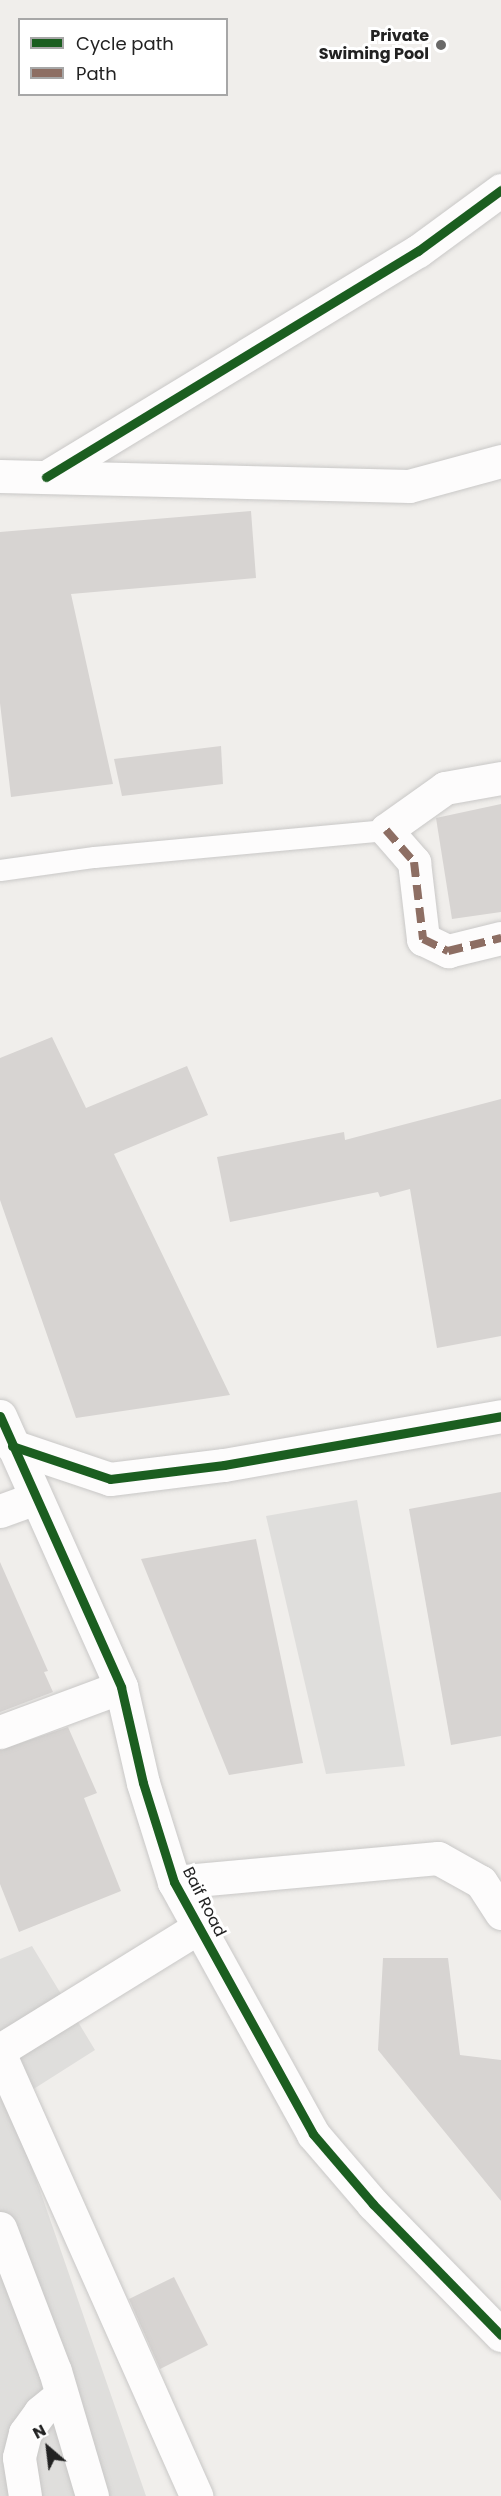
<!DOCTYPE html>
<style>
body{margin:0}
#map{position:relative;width:501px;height:2496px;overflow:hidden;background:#f0eeeb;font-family:Poppins,sans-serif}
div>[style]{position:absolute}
.residential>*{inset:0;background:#dfdedc}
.building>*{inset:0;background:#d7d4d2}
.roads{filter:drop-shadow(0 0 2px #c9c8c7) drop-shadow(0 0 2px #c9c8c7)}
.lane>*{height:21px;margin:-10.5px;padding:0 10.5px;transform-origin:10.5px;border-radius:10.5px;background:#fdfcfc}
.street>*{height:33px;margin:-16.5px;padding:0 16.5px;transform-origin:16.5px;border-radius:16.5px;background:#fdfcfc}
.quiet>*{height:8px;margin-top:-4px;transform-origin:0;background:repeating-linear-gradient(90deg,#8d6e63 0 15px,transparent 0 23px)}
.cycleway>*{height:9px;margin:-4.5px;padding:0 4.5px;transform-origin:4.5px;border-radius:4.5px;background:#1b5e20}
.dots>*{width:16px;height:16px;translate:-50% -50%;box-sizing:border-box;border:3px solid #fff;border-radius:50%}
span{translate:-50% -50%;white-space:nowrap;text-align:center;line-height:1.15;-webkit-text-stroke:6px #fff;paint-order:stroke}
.poi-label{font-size:16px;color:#222;font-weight:700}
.right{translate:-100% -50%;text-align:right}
.street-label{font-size:16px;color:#222}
.legend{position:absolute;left:18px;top:18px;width:210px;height:78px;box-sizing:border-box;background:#fff;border:2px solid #a7a7a7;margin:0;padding:8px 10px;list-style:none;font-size:18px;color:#222}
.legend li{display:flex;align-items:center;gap:12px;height:30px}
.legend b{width:30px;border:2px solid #a7a7a7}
.north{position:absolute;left:18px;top:2418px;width:60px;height:60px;-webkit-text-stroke:4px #fff;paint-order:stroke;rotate:332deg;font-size:16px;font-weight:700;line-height:24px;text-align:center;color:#222}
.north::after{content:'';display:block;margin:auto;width:21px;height:27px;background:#222;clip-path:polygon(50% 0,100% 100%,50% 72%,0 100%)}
</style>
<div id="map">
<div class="residential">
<div style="clip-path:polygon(357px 1500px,405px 1766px,326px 1774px,266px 1516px)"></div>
<div style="clip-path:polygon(32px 1946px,95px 2050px,10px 2104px,146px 2496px,0 2496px,0 1959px)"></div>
</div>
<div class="building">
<div style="clip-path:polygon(251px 511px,256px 578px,71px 594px,113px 784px,11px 797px,0 703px,0 532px)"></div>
<div style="clip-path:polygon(221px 746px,223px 784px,122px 796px,114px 759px)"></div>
<div style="clip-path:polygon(501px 804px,501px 912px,452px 919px,436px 818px)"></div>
<div style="clip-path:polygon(52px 1037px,86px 1108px,187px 1066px,208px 1115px,114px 1154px,230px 1395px,76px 1418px,0 1200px,0 1058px)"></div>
<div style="clip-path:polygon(501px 1099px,501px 1336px,437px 1348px,410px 1189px,380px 1197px,378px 1192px,230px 1222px,217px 1157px,344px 1132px,345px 1140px)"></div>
<div style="clip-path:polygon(501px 1492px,501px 1736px,451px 1745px,409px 1509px)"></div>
<div style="clip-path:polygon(256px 1539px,303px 1763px,229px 1775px,141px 1559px)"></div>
<div style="clip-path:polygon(0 1562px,48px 1671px,44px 1672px,53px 1692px,0 1712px)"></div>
<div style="clip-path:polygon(68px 1727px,97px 1793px,84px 1798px,121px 1891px,19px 1932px,0 1884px,0 1750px)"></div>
<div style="clip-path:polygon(383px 1958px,448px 1958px,460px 2055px,501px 2060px,501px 2201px,378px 2050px)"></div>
<div style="clip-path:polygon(174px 2277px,208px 2345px,160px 2369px,129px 2299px)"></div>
</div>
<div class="roads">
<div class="lane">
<div style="left:0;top:870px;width:95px;rotate:-7.9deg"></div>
<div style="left:94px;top:857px;width:293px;rotate:-5.3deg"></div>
</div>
<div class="street">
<div style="left:0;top:476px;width:409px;rotate:1.4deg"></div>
<div style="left:409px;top:486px;width:95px;rotate:-15.2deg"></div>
<div style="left:46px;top:477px;width:435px;rotate:-31.3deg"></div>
<div style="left:418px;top:251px;width:103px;rotate:-36.3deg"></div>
<div style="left:501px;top:778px;width:57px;rotate:169.9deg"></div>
<div style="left:445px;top:788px;width:72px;rotate:144.6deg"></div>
<div style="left:386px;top:830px;width:43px;rotate:48.8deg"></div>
<div style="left:414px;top:862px;width:78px;rotate:83.3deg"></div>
<div style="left:423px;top:939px;width:28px;rotate:26deg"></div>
<div style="left:448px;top:951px;width:55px;rotate:-13.8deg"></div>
<div style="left:0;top:1416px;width:297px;rotate:65.9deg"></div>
<div style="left:121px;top:1687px;width:98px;rotate:77.1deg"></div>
<div style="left:143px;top:1783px;width:104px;rotate:72.6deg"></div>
<div style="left:174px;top:1882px;width:288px;rotate:61.1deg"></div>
<div style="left:313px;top:2134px;width:92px;rotate:49.4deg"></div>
<div style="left:373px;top:2204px;width:183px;rotate:45.7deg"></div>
<div style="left:12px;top:1446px;width:103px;rotate:18.6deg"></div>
<div style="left:110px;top:1479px;width:115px;rotate:-7deg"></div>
<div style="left:224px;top:1465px;width:281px;rotate:-10deg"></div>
<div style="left:0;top:1511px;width:38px;rotate:-20deg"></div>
<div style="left:0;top:1732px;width:129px;rotate:-20.4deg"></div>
<div style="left:174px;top:1882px;width:265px;rotate:-5.2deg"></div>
<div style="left:438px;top:1858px;width:49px;rotate:29.2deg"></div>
<div style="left:481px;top:1882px;width:37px;rotate:57deg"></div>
<div style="left:0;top:2050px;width:234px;rotate:-31.7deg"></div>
<div style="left:0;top:2055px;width:483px;rotate:66deg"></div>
<div style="left:0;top:2228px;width:153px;rotate:69deg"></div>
<div style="left:55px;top:2371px;width:130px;rotate:73.5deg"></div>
<div style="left:25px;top:2496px;width:39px;rotate:-99deg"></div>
<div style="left:19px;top:2457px;width:25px;rotate:-76deg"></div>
<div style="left:25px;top:2433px;width:26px;rotate:-54deg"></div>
<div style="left:40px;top:2412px;width:27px;rotate:-39deg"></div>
</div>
</div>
<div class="quiet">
<div style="left:386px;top:830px;width:43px;rotate:48.8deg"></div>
<div style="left:414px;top:862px;width:78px;rotate:83.3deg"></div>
<div style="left:423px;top:939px;width:28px;rotate:26deg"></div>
<div style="left:448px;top:951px;width:55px;rotate:-13.8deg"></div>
</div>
<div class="cycleway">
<div style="left:46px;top:477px;width:435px;rotate:-31.3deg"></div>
<div style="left:418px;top:251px;width:103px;rotate:-36.3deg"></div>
<div style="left:0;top:1416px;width:297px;rotate:65.9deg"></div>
<div style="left:121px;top:1687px;width:98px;rotate:77.1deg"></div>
<div style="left:143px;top:1783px;width:104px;rotate:72.6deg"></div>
<div style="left:174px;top:1882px;width:288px;rotate:61.1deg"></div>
<div style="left:313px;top:2134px;width:92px;rotate:49.4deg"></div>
<div style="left:373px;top:2204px;width:183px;rotate:45.7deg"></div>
<div style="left:12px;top:1446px;width:103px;rotate:18.6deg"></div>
<div style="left:110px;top:1479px;width:115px;rotate:-7deg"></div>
<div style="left:224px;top:1465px;width:281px;rotate:-10deg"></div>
</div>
<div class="dots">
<div style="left:441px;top:45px;background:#6a6968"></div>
</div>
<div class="poi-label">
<span class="right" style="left:429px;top:45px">Private<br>Swiming Pool</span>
</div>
<div class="street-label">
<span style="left:204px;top:1902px;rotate:63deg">Baif Road</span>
</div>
<ul class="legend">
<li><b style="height:8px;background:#1b5e20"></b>Cycle path</li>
<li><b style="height:8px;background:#8d6e63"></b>Path</li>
</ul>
<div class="north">N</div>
</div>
